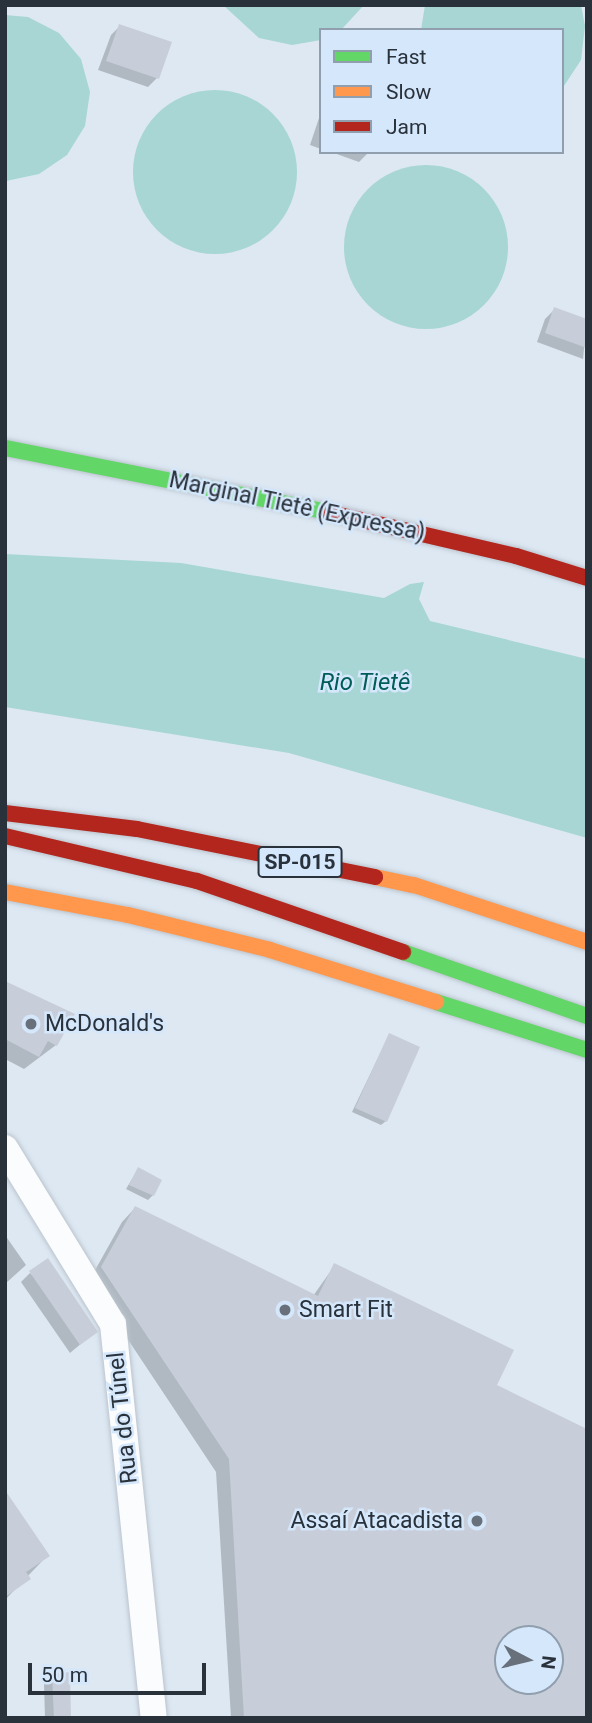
<!DOCTYPE html>
<meta charset="utf-8">
<style>
body{margin:0}
#map{position:relative;width:592px;height:1723px;overflow:hidden;background:#dde8f3;font-family:Roboto,sans-serif}
div>[style]{position:absolute}
.water>*{inset:0;background:#a7d6d5}
.round{border-radius:50%}
.shadow>*{inset:0;background:#0003}
.building>*{inset:0;background:#c8ced9}
.roads{filter:drop-shadow(0 0 2px #bbc4cd) drop-shadow(0 0 2px #bbc4cd)}
.street>*{height:26px;margin:-13px;padding:0 13px;transform-origin:13px;border-radius:13px;background:#fafcfd}
.fast>*{height:16px;margin:-8px;padding:0 8px;transform-origin:8px;border-radius:8px;background:#63d668}
.slow>*{height:16px;margin:-8px;padding:0 8px;transform-origin:8px;border-radius:8px;background:#ff974d}
.jam>*{height:16px;margin:-8px;padding:0 8px;transform-origin:8px;border-radius:8px;background:#b3261e}
.dots>*{width:19px;height:19px;translate:-50% -50%;box-sizing:border-box;border:4px solid #d5e7fb;border-radius:50%}
span{translate:-50% -50%;white-space:nowrap;text-align:center;line-height:1.15;-webkit-text-stroke:5px #d5e7fb;paint-order:stroke}
.shield-label span{padding:2px 5px;background:#d5e7fb;border:2px solid;border-radius:5px;-webkit-text-stroke-width:0}
.shield-label{font-size:21px;color:#29313b;font-weight:700}
.street-label{font-size:23px;color:#29313b}
.poi-label{font-size:23px;color:#29313b}
.left{translate:0 -50%;text-align:left}
.right{translate:-100% -50%;text-align:right}
.water-label{font-size:24px;color:#005c57;font-style:italic}
.frame{position:absolute;inset:0;border:7px solid #29313b;pointer-events:none}
.legend{position:absolute;left:319px;top:28px;width:245px;height:126px;box-sizing:border-box;background:#d5e7fb;border:2px solid #909eae;margin:0;padding:9px 12px;list-style:none;font-size:21px;color:#29313b}
.legend li{display:flex;align-items:center;gap:14px;height:35px}
.legend b{width:35px;border:2px solid #909eae}
.north{position:absolute;left:494px;top:1625px;width:70px;height:70px;box-sizing:border-box;background:#d5e7fb;border:2px solid #909eae;border-radius:50%;rotate:97deg;font-size:19px;font-weight:700;line-height:28px;text-align:center;color:#29313b}
.north::after{content:'';display:block;margin:auto;width:24px;height:32px;background:#68717b;clip-path:polygon(50% 0,100% 100%,50% 72%,0 100%)}
.scale{position:absolute;left:28px;top:1663px;width:178px;height:32px;box-sizing:border-box;border:4px solid #29313b;border-top:0;padding-left:9px;font-size:21px;line-height:24px;white-space:nowrap;color:#29313b;-webkit-text-stroke:5px #d5e7fb;paint-order:stroke}
</style>
<div id="map">
<div class="water">
<div style="clip-path:polygon(223px 5px,364px 5px,341px 30px,321px 30px,321px 40px,292px 45px,259px 38px)"></div>
<div style="clip-path:polygon(425px 5px,581px 5px,585px 26px,581px 60px,562px 89px,562px 30px,421px 30px)"></div>
<div style="clip-path:polygon(5px 15px,28px 17px,59px 33px,81px 59px,90px 92px,85px 126px,67px 155px,39px 174px,6px 181px)"></div>
<div class="round" style="left:133px;top:90px;width:164px;height:164px"></div>
<div class="round" style="left:344px;top:165px;width:164px;height:164px"></div>
<div style="clip-path:polygon(5px 554px,181px 563px,384px 598px,410px 584px,424px 582px,419px 599px,430px 621px,587px 659px,587px 838px,289px 753px,5px 707px)"></div>
</div>
<div class="shadow">
<div style="clip-path:polygon(120px 26px,157px 78px,148px 87px,98px 70px,111px 35px)"></div>
<div style="clip-path:polygon(321px 112px,321px 149px,310px 145px)"></div>
<div style="clip-path:polygon(331px 152px,369px 152px,359px 162px)"></div>
<div style="clip-path:polygon(555px 309px,587px 320px,583px 359px,537px 342px,545px 319px)"></div>
<div style="clip-path:polygon(5px 984px,56px 1045px,24px 1069px,5px 1059px)"></div>
<div style="clip-path:polygon(389px 1035px,386px 1121px,381px 1125px,352px 1112px)"></div>
<div style="clip-path:polygon(138px 1169px,153px 1195px,148px 1200px,126px 1189px)"></div>
<div style="clip-path:polygon(evenodd,135px 1208px,313px 1296px,335px 1265px,495px 1385px,587px 1718px,231px 1718px,216px 1472px,89px 1281px,122px 1222px,135px 1208px,508px 1639px,550px 1639px,550px 1681px,508px 1681px,508px 1639px)"></div>
<div style="clip-path:polygon(5px 1235px,26px 1265px,5px 1284px)"></div>
<div style="clip-path:polygon(30px 1273px,95px 1332px,70px 1353px,21px 1282px)"></div>
<div style="clip-path:polygon(5px 1493px,47px 1556px,5px 1600px)"></div>
<div style="clip-path:polygon(53px 1675px,70px 1718px,45px 1718px,44px 1684px)"></div>
</div>
<div class="building">
<div style="clip-path:polygon(119px 24px,172px 42px,159px 79px,106px 61px)"></div>
<div style="clip-path:polygon(554px 307px,587px 319px,587px 348px,545px 333px)"></div>
<div style="clip-path:polygon(5px 981px,75px 1014px,57px 1046px,48px 1041px,39px 1057px,5px 1039px)"></div>
<div style="clip-path:polygon(389px 1033px,420px 1047px,387px 1122px,355px 1108px)"></div>
<div style="clip-path:polygon(138px 1167px,162px 1180px,154px 1196px,129px 1185px)"></div>
<div style="clip-path:polygon(evenodd,135px 1206px,318px 1296px,334px 1263px,514px 1350px,497px 1385px,587px 1429px,587px 1718px,244px 1718px,229px 1459px,101px 1267px,135px 1206px,508px 1639px,550px 1639px,550px 1681px,508px 1681px,508px 1639px)"></div>
<div style="clip-path:polygon(48px 1258px,98px 1332px,80px 1345px,29px 1271px)"></div>
<div style="clip-path:polygon(5px 1490px,50px 1556px,26px 1572px,31px 1579px,5px 1597px)"></div>
<div style="clip-path:polygon(70px 1672px,71px 1718px,54px 1718px,52px 1674px)"></div>
</div>
<div class="roads">
<div class="street">
<div style="left:5px;top:1148px;width:206px;rotate:58.5deg"></div>
<div style="left:113px;top:1324px;width:396px;rotate:84.1deg"></div>
</div>
<div class="fast">
<div style="left:5px;top:448px;width:328px;rotate:11.2deg"></div>
<div style="left:403px;top:952px;width:195px;rotate:19.2deg"></div>
<div style="left:436px;top:1002px;width:158px;rotate:17.6deg"></div>
</div>
<div class="slow">
<div style="left:375px;top:877px;width:40px;rotate:12deg"></div>
<div style="left:414px;top:885px;width:182px;rotate:18.2deg"></div>
<div style="left:5px;top:892px;width:125px;rotate:10.6deg"></div>
<div style="left:128px;top:915px;width:146px;rotate:13.8deg"></div>
<div style="left:270px;top:950px;width:174px;rotate:17.4deg"></div>
</div>
<div class="jam">
<div style="left:327px;top:512px;width:194px;rotate:13.1deg"></div>
<div style="left:516px;top:556px;width:74px;rotate:17.2deg"></div>
<div style="left:5px;top:813px;width:133px;rotate:6.9deg"></div>
<div style="left:137px;top:829px;width:243px;rotate:11.4deg"></div>
<div style="left:5px;top:836px;width:197px;rotate:13.2deg"></div>
<div style="left:197px;top:881px;width:218px;rotate:19deg"></div>
</div>
</div>
<div class="dots">
<div style="left:31px;top:1024px;background:#68717b"></div>
<div style="left:285px;top:1310px;background:#68717b"></div>
<div style="left:477px;top:1521px;background:#68717b"></div>
</div>
<div class="shield-label">
<span style="left:300px;top:862px">SP-015</span>
</div>
<div class="street-label">
<span style="left:297px;top:507px;rotate:12deg">Marginal Tietê (Expressa)</span>
<span style="left:123px;top:1418px;rotate:-96deg">Rua do Túnel</span>
</div>
<div class="poi-label">
<span class="left" style="left:45px;top:1024px">McDonald's</span>
<span class="left" style="left:299px;top:1310px">Smart Fit</span>
<span class="right" style="left:463px;top:1521px">Assaí Atacadista</span>
</div>
<div class="water-label">
<span style="left:365px;top:683px">Rio Tietê</span>
</div>
<div class="frame"></div>
<ul class="legend">
<li><b style="height:9px;background:#63d668"></b>Fast</li>
<li><b style="height:9px;background:#ff974d"></b>Slow</li>
<li><b style="height:9px;background:#b3261e"></b>Jam</li>
</ul>
<div class="north">N</div>
<div class="scale">50 m</div>
</div>
